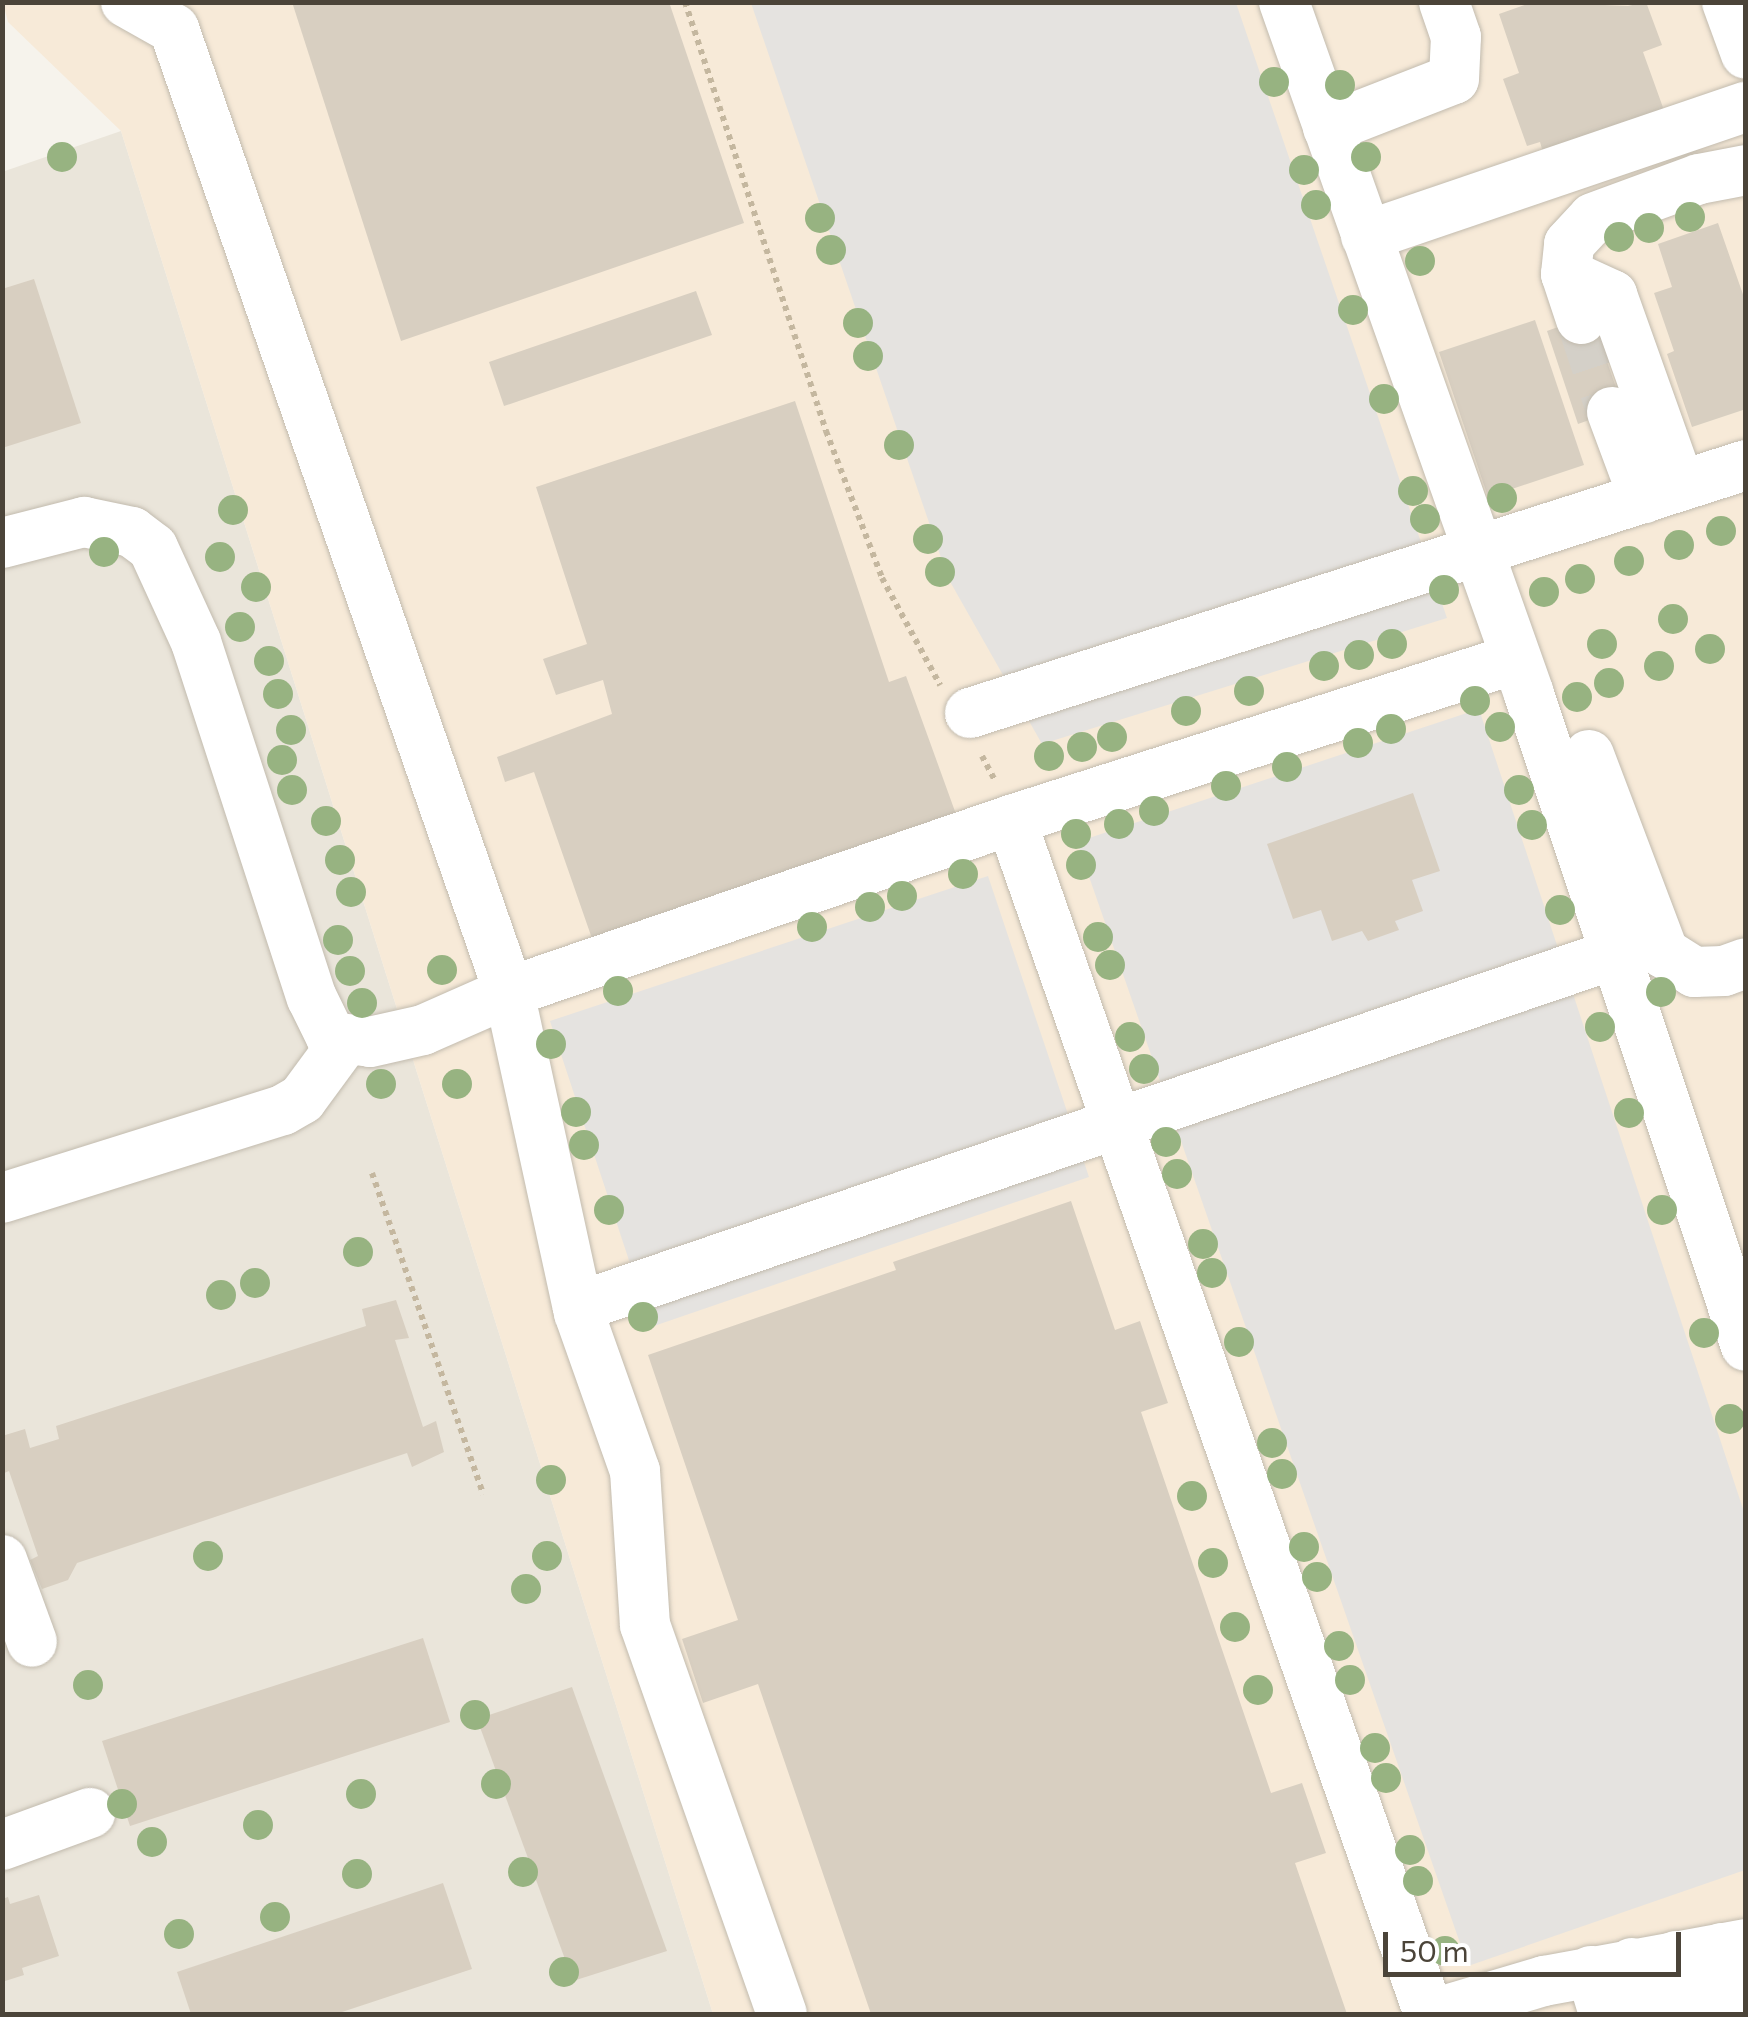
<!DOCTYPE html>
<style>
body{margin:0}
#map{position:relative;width:1748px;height:2017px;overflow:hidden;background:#f6f3ec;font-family:Commissioner,sans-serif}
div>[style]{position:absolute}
.residential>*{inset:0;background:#eae5da}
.commercial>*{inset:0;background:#f7ead8}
.parking>*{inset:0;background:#e5e3e0}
.building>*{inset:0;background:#d8cfc1}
.minor-tunnel>*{height:50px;margin-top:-25px;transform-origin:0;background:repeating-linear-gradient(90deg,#d4d0c8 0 50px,transparent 0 75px)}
.path>*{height:6px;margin-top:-3px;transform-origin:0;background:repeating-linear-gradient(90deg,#c4b79f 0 5px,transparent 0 10px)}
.roads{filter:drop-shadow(0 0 2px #c2bbae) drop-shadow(0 0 2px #c2bbae)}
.minor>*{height:50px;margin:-25px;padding:0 25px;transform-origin:25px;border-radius:25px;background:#fff}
.trees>*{width:30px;height:30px;margin:-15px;border-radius:50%;background:#97b381}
span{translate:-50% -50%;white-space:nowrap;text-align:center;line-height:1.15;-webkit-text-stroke:8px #fff;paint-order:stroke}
.frame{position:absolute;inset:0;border:5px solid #4b4439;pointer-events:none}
.scale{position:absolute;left:1383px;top:1932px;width:298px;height:45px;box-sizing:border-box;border:5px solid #4b4439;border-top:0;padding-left:12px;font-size:30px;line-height:35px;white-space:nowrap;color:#4b4439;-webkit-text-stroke:8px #fff;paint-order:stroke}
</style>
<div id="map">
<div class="residential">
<div style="clip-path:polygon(121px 131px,713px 2014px,3px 2014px,2px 172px)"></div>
</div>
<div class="commercial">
<div style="clip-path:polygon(3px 3px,1745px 3px,1745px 2014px,713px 2014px,121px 131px,8px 22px)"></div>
</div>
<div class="parking">
<div style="clip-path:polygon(751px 3px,1236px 3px,1447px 618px,1042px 744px,948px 578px)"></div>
<div style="clip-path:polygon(1479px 709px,1745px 1515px,1745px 1870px,1468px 1966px,1077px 842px)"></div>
<div style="clip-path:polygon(988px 876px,1089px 1177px,651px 1327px,550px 1021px)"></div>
</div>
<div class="building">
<div style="clip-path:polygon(292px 2px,669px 2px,744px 223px,401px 341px)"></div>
<div style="clip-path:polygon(1533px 2px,1628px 6px,1646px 2px,1662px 45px,1643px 52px,1665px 113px,1544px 156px,1540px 142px,1527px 146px,1503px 79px,1519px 73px,1499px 14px)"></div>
<div style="clip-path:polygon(1718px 223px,1746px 303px,1746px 409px,1692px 427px,1667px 354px,1674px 351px,1654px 293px,1672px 287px,1658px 244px)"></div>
<div style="clip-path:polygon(34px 279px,81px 423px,2px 448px,2px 289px)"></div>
<div style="clip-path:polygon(696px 291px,712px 335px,504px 406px,489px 362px)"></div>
<div style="clip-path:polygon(1591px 315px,1623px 408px,1578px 424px,1547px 331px)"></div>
<div style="clip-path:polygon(1535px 320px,1584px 465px,1488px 497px,1439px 352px)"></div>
<div style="clip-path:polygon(795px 401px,889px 682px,906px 676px,961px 828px,596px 950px,534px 772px,505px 782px,497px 757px,612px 714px,603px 680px,556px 695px,543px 659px,587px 644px,536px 487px)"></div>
<div style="clip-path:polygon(1413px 793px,1440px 871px,1412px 880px,1423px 911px,1395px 921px,1399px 930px,1368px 941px,1362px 931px,1332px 941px,1321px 910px,1293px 919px,1267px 844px)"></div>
<div style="clip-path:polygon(1071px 1201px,1115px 1330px,1140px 1321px,1168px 1403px,1141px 1412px,1271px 1793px,1302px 1783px,1326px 1853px,1295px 1863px,1347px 2014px,871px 2014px,758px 1684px,703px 1703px,682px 1639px,738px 1620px,648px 1355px,896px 1270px,893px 1262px)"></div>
<div style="clip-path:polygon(396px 1300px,409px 1338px,395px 1340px,423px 1427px,436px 1421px,444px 1452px,412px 1467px,407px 1453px,77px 1563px,68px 1580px,42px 1589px,30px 1560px,38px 1556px,9px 1471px,2px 1474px,2px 1436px,25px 1429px,30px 1448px,59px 1439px,56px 1426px,366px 1326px,362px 1309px)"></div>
<div style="clip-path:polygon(423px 1638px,450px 1722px,130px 1826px,102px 1741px)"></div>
<div style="clip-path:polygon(572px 1687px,667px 1951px,573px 1981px,477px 1719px)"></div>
<div style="clip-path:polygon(443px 1883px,472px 1969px,336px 2014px,191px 2014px,177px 1972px)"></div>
<div style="clip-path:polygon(39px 1895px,59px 1956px,22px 1968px,24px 1975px,2px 1982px,2px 1899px,8px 1897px,10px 1904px)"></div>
</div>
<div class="minor-tunnel">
<div style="left:1581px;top:319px;width:98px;rotate:71.6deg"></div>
</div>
<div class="path">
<div style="left:685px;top:2px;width:452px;rotate:71.8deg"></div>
<div style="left:826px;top:431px;width:157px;rotate:69.1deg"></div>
<div style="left:882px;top:578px;width:122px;rotate:61.5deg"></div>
<div style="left:982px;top:756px;width:27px;rotate:62deg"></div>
<div style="left:372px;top:1173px;width:340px;rotate:70.9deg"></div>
</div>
<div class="roads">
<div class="minor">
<div style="left:126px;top:2px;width:55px;rotate:29.4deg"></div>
<div style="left:174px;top:29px;width:1020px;rotate:70.82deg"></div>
<div style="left:509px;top:992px;width:531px;rotate:-18.91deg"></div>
<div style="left:1011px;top:820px;width:529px;rotate:-17.72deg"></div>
<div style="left:1284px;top:2px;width:734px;rotate:70.5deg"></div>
<div style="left:1529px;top:694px;width:687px;rotate:71.59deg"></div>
<div style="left:1727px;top:2px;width:55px;rotate:69.9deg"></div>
<div style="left:1328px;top:128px;width:135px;rotate:-21.3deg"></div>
<div style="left:1454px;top:79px;width:42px;rotate:-87.3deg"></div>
<div style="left:1456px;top:37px;width:37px;rotate:-109deg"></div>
<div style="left:1366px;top:236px;width:401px;rotate:-18.8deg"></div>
<div style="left:1566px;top:274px;width:51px;rotate:24.5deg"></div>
<div style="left:1612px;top:295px;width:203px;rotate:70.4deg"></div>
<div style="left:1581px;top:319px;width:47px;rotate:-108.4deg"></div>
<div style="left:1566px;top:274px;width:30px;rotate:-84deg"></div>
<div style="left:1569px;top:244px;width:35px;rotate:-47deg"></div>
<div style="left:1593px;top:218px;width:113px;rotate:-20.2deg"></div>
<div style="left:1699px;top:179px;width:48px;rotate:-10.8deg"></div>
<div style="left:1612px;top:412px;width:92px;rotate:69.6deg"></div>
<div style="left:2px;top:543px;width:85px;rotate:-14.4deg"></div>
<div style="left:84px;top:522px;width:49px;rotate:11.8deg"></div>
<div style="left:132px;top:532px;width:26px;rotate:37deg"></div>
<div style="left:153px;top:548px;width:103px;rotate:65.4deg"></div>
<div style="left:196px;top:642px;width:374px;rotate:72deg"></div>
<div style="left:312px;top:998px;width:43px;rotate:64deg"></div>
<div style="left:331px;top:1037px;width:39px;rotate:7deg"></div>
<div style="left:370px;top:1042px;width:54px;rotate:-12.8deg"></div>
<div style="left:423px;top:1030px;width:94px;rotate:-23.8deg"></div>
<div style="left:509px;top:992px;width:329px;rotate:77.7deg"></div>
<div style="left:579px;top:1313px;width:168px;rotate:70.5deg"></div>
<div style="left:635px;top:1471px;width:154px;rotate:86.3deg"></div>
<div style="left:645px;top:1625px;width:412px;rotate:70.6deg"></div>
<div style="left:970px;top:713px;width:815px;rotate:-17.72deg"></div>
<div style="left:1589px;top:755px;width:212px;rotate:69.3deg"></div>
<div style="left:1664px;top:953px;width:36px;rotate:32deg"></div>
<div style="left:1694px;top:972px;width:30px;rotate:-2deg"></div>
<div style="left:1724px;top:971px;width:23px;rotate:-20deg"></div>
<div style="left:1011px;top:820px;width:1265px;rotate:70.71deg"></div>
<div style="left:2px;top:1198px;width:294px;rotate:-17.4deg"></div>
<div style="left:283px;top:1110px;width:22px;rotate:-30deg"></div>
<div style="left:302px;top:1099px;width:74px;rotate:-53.7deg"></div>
<div style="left:578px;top:1307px;width:1095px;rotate:-18.8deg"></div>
<div style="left:2px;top:1560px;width:87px;rotate:69.9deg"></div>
<div style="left:2px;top:1845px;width:94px;rotate:-20deg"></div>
<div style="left:1722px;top:1948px;width:69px;rotate:73.1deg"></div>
<div style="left:1676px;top:1956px;width:60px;rotate:73.7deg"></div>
<div style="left:1632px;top:1963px;width:53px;rotate:73.6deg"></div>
<div style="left:1591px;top:1971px;width:45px;rotate:73.2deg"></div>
<div style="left:1433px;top:2014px;width:116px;rotate:-16.6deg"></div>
<div style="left:1544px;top:1981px;width:205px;rotate:-10.4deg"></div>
</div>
</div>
<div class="trees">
<div style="left:1274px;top:82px"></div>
<div style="left:1340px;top:85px"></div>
<div style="left:62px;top:157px"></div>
<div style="left:1366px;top:157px"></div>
<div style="left:1304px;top:170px"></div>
<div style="left:1316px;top:205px"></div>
<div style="left:1690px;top:217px"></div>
<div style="left:820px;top:218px"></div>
<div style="left:1649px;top:228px"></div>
<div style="left:1619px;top:237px"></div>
<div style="left:831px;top:250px"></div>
<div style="left:1420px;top:261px"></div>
<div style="left:1353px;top:310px"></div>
<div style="left:858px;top:323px"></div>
<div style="left:868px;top:356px"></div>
<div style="left:1384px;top:399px"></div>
<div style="left:899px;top:445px"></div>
<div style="left:1413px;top:491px"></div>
<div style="left:1502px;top:498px"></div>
<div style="left:233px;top:510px"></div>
<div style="left:1425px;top:519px"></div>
<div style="left:1721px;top:531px"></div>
<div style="left:928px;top:539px"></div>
<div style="left:1679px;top:545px"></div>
<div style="left:104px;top:552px"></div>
<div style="left:220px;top:557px"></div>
<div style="left:1629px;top:561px"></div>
<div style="left:940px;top:572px"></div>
<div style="left:1580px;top:579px"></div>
<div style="left:256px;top:587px"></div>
<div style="left:1444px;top:590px"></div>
<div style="left:1544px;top:592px"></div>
<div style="left:1673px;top:619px"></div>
<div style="left:240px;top:627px"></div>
<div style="left:1392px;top:644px"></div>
<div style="left:1602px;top:644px"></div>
<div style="left:1710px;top:649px"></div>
<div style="left:1359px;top:655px"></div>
<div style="left:269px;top:661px"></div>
<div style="left:1324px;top:666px"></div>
<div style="left:1659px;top:666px"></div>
<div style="left:1609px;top:683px"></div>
<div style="left:1249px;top:691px"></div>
<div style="left:278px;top:694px"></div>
<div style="left:1577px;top:697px"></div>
<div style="left:1475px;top:701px"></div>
<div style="left:1186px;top:711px"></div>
<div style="left:1500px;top:727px"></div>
<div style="left:1391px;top:729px"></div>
<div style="left:291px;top:730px"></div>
<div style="left:1112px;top:737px"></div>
<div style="left:1358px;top:743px"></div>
<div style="left:1082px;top:747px"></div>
<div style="left:1049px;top:756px"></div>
<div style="left:282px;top:760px"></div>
<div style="left:1287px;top:767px"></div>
<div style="left:1226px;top:786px"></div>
<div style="left:292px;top:790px"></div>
<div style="left:1519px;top:790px"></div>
<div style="left:1154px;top:811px"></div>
<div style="left:326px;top:821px"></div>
<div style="left:1119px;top:824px"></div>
<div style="left:1532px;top:825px"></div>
<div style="left:1076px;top:834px"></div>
<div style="left:340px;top:860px"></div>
<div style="left:1081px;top:865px"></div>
<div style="left:963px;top:874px"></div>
<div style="left:351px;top:892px"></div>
<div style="left:902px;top:896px"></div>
<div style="left:870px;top:907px"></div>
<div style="left:1560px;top:910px"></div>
<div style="left:812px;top:927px"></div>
<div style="left:1098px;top:937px"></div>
<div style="left:338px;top:940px"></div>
<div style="left:1110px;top:965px"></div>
<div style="left:442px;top:970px"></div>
<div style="left:350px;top:971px"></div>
<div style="left:618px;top:991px"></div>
<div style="left:1661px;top:992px"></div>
<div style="left:362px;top:1003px"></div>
<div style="left:1600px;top:1027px"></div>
<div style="left:1130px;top:1037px"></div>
<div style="left:551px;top:1044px"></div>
<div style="left:1144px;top:1069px"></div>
<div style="left:381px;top:1084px"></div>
<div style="left:457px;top:1084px"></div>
<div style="left:576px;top:1112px"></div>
<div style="left:1629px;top:1113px"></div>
<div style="left:1166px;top:1142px"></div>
<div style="left:584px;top:1145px"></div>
<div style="left:1177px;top:1174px"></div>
<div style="left:609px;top:1210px"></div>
<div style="left:1662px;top:1210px"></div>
<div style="left:1203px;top:1244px"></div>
<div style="left:358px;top:1252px"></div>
<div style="left:1212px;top:1273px"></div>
<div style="left:255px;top:1283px"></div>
<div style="left:221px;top:1295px"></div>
<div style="left:643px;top:1317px"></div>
<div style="left:1704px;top:1333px"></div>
<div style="left:1239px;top:1342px"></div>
<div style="left:1730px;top:1419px"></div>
<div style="left:1272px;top:1443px"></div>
<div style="left:1282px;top:1474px"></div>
<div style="left:551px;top:1480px"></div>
<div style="left:1192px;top:1496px"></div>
<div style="left:1304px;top:1547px"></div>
<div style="left:208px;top:1556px"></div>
<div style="left:547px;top:1556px"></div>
<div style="left:1213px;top:1563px"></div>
<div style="left:1317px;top:1577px"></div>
<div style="left:526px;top:1589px"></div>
<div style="left:1235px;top:1627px"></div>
<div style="left:1339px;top:1646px"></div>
<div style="left:1350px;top:1680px"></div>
<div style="left:88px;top:1685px"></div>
<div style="left:1258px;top:1690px"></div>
<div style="left:475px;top:1715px"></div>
<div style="left:1375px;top:1748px"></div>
<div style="left:1386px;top:1778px"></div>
<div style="left:496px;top:1784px"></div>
<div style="left:361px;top:1794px"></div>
<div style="left:122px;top:1804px"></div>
<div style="left:258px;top:1825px"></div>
<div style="left:152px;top:1842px"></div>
<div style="left:1410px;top:1850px"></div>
<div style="left:523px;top:1872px"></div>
<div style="left:357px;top:1874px"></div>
<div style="left:1418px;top:1881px"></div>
<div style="left:275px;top:1917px"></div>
<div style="left:179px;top:1934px"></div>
<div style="left:1445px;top:1951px"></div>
<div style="left:564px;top:1972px"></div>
</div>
<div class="frame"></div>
<div class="scale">50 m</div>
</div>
